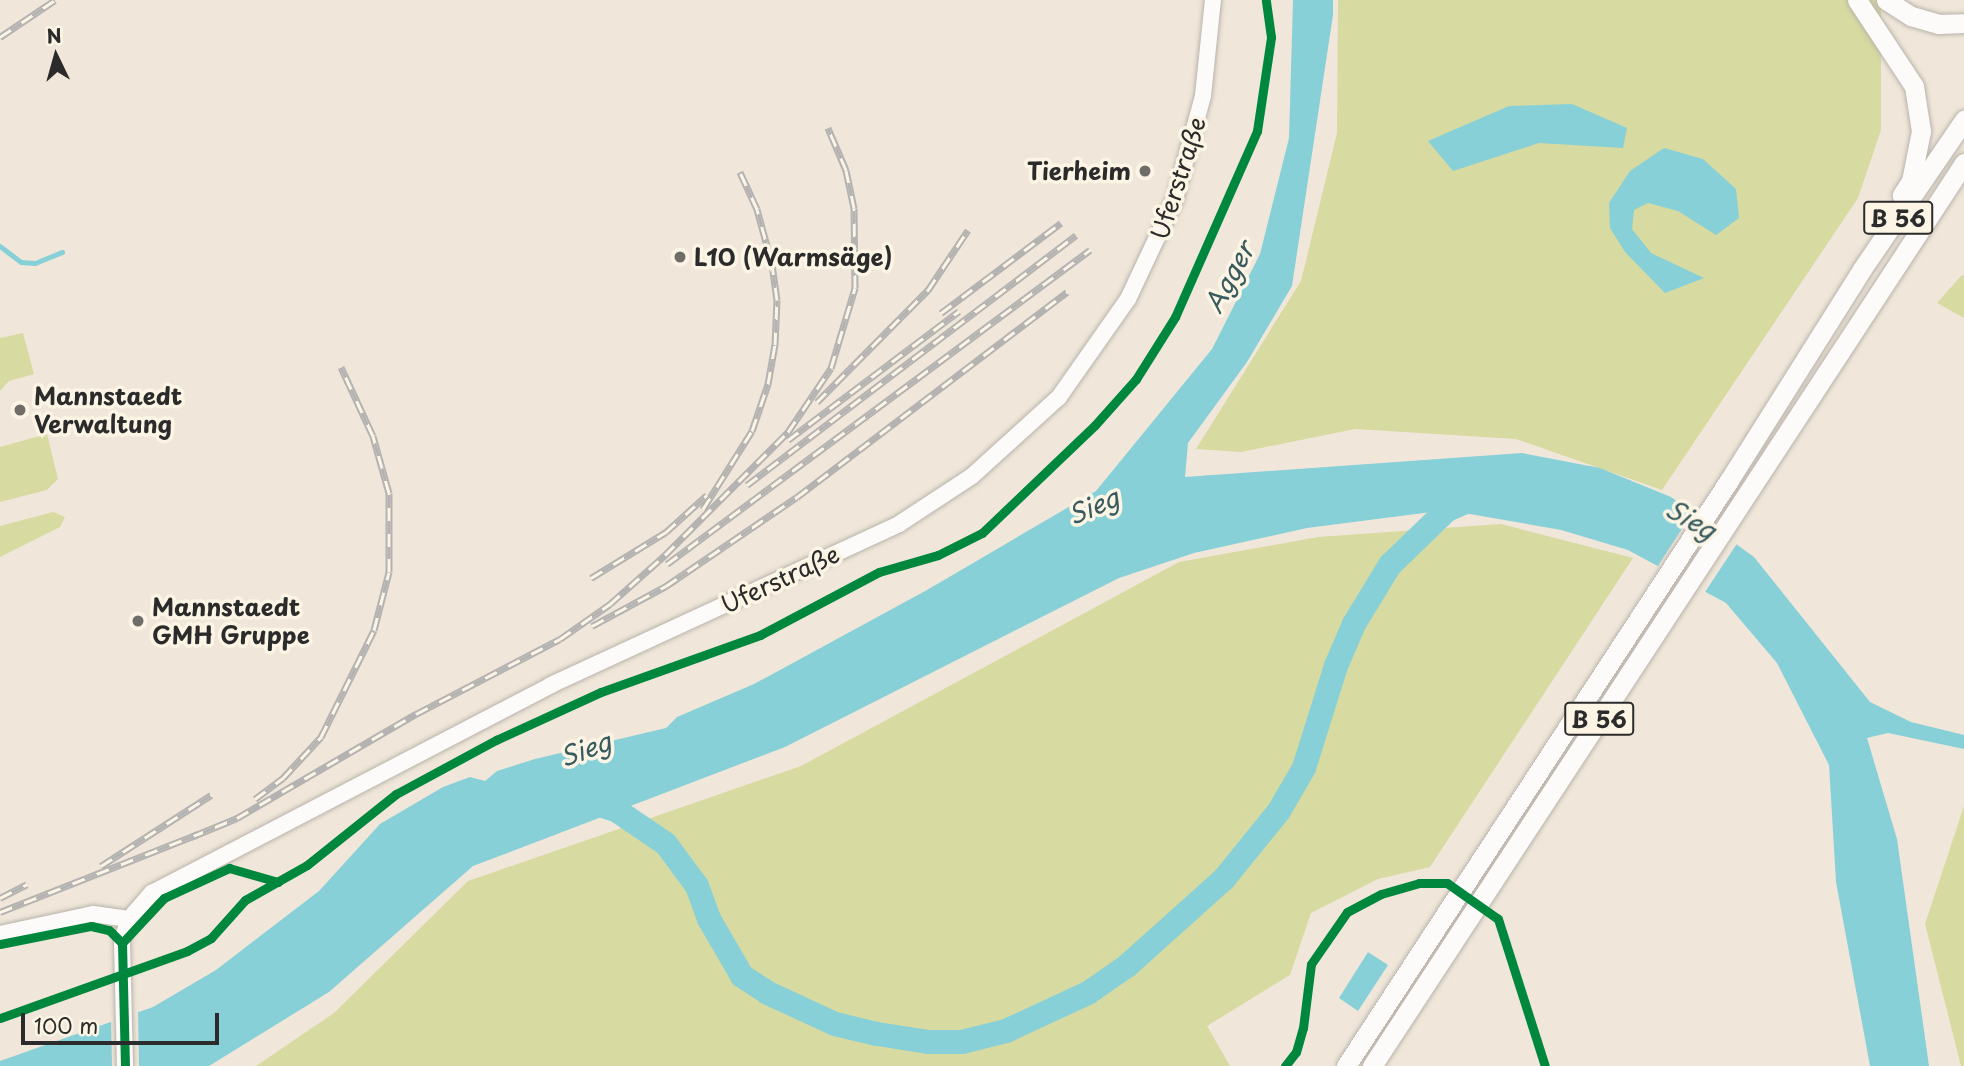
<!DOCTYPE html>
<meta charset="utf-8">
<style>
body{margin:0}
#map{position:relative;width:1964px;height:1066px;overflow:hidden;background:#f0e7da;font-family:"Playpen Sans",sans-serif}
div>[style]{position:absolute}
.green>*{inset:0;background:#d7daa1}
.water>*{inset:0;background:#88d0d7}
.pier>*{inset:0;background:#f0e7da}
.stream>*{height:4.5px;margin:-2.25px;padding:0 2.25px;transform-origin:2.25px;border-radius:2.25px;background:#88d0d7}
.river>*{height:24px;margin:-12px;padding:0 12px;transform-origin:12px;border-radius:12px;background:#88d0d7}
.roads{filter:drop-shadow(0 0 2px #b9b3ab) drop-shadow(0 0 2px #b9b3ab)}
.secondary>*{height:16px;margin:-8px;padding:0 8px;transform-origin:8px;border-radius:8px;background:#fdfbf9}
.highway>*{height:19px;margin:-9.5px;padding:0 9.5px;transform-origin:9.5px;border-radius:9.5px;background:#fdfbf9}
.rail>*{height:7px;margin-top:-3.5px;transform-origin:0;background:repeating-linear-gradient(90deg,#fcf5e5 0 13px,#b4b3b1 0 26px);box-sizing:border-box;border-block:2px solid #b4b3b1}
.cycleway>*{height:9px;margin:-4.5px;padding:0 4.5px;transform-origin:4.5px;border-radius:4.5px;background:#00873e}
.dots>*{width:19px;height:19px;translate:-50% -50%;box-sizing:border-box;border:4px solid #fcf5e5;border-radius:50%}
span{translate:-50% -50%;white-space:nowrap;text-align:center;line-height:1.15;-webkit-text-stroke:7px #fcf5e5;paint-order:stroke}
.shield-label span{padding:2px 5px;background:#fcf5e5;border:2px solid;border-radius:5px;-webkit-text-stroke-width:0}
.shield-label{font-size:23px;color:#2b2b2b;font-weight:700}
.poi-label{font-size:24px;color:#2b2b2b;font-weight:700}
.right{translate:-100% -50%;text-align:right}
.left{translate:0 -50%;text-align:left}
.street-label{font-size:24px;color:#2b2b2b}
.water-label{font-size:26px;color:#395a5e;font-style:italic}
.north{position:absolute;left:21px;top:21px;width:70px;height:70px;-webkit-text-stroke:5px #fcf5e5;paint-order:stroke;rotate:355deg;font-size:19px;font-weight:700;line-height:28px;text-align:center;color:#2b2b2b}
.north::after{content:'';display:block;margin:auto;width:24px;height:32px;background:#2b2b2b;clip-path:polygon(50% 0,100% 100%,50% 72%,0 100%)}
.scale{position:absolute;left:21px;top:1013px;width:198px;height:32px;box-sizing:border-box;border:4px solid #2b2b2b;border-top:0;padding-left:9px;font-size:21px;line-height:24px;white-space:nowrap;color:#2b2b2b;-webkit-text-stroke:5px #fcf5e5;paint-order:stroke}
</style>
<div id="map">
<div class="green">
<div style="clip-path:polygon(1338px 0,1881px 0,1881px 130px,1858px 198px,1662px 490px,1516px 439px,1355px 429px,1241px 452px,1196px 449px,1301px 281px,1337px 133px)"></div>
<div style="clip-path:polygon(1962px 275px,1964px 276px,1964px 318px,1937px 303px)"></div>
<div style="clip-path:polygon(23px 333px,34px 374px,9px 381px,0 391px,0 338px)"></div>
<div style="clip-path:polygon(47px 434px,58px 479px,47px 490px,0 502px,0 447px)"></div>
<div style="clip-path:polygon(53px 512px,65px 517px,60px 527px,0 557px,0 526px)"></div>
<div style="clip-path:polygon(1501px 524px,1633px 558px,1430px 867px,1378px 879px,1311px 913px,1290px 975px,1207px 1026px,1230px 1066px,256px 1066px,334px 1013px,468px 881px,801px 766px,1179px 562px,1318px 537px)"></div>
<div style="clip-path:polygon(1964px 806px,1964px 1066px,1961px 1066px,1925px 924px)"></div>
</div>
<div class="water">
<div style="clip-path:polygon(1293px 0,1333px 0,1333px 15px,1292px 286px,1247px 362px,1188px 443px,1185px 477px,1522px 453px,1600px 468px,1671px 497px,1754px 557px,1870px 702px,1911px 722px,1964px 735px,1964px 749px,1888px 733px,1867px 738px,1897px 839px,1929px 1066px,1870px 1066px,1836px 882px,1829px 765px,1777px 663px,1726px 603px,1628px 550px,1561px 530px,1447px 510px,1307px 528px,1194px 553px,1119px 578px,785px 747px,473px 866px,329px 992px,209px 1066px,0 1066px,0 1061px,153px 1007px,216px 970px,319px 891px,380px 824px,443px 787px,470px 777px,485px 781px,497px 771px,535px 759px,666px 728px,677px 717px,754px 684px,927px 590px,1096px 491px,1212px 349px,1260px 254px,1289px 138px)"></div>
<div style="clip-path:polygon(1572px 104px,1627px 128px,1623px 148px,1539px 143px,1453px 171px,1428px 141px,1509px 106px)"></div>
<div style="clip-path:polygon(1664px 148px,1703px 159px,1736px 189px,1739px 218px,1716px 235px,1678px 211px,1648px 203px,1634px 210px,1632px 229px,1651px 253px,1704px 278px,1665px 293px,1625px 252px,1610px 228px,1609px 203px,1630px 171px)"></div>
<div style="clip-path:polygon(1368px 952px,1388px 965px,1358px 1011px,1339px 998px)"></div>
</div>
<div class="pier">
<div style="clip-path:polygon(1694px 510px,1738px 542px,1703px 595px,1656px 569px)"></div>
<div style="clip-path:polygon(138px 1009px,139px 1066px,112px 1066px,111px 1018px)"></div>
</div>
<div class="stream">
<div style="left:0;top:246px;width:26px;rotate:37deg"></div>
<div style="left:21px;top:262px;width:14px;rotate:4deg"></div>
<div style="left:35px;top:263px;width:29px;rotate:-22deg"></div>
</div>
<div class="river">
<div style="left:586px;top:801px;width:31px;rotate:17deg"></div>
<div style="left:616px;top:810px;width:60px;rotate:34.2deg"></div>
<div style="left:666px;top:844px;width:52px;rotate:53.6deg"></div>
<div style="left:697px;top:886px;width:35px;rotate:70deg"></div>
<div style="left:709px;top:919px;width:66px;rotate:59.9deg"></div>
<div style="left:742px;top:976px;width:31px;rotate:33deg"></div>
<div style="left:768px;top:993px;width:74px;rotate:24.8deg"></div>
<div style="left:835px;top:1024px;width:43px;rotate:13.4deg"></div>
<div style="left:877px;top:1034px;width:53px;rotate:8.7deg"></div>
<div style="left:929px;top:1042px;width:33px"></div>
<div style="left:962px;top:1042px;width:45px;rotate:-14deg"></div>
<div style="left:1006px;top:1031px;width:90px;rotate:-24.9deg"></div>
<div style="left:1088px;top:993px;width:47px;rotate:-34.7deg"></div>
<div style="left:1127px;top:966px;width:130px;rotate:-41.9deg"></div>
<div style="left:1224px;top:879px;width:87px;rotate:-51deg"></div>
<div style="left:1279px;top:811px;width:50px;rotate:-59.8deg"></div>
<div style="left:1304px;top:768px;width:107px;rotate:-72.6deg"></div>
<div style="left:1336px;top:666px;width:46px;rotate:-66.8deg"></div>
<div style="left:1354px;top:624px;width:69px;rotate:-58.6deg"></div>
<div style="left:1390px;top:565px;width:79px;rotate:-44deg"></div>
<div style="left:1447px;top:510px;width:30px;rotate:-23deg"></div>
</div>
<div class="roads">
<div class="secondary">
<div style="left:0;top:934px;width:95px;rotate:-12.1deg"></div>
<div style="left:93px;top:914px;width:36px;rotate:8deg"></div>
<div style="left:125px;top:1066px;width:126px;rotate:-91.4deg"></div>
<div style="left:122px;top:940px;width:22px;rotate:-72deg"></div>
<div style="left:129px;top:919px;width:35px;rotate:-49deg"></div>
<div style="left:152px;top:893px;width:450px;rotate:-27.5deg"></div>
<div style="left:551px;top:685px;width:383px;rotate:-24.8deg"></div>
<div style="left:899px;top:524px;width:87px;rotate:-33.3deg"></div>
<div style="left:972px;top:476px;width:118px;rotate:-42.2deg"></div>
<div style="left:1059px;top:397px;width:120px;rotate:-54.9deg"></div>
<div style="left:1128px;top:299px;width:110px;rotate:-64.8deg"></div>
<div style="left:1175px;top:199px;width:107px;rotate:-74.8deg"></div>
<div style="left:1203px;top:96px;width:97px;rotate:-84.1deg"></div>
</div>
<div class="highway">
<div style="left:1857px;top:0;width:103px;rotate:56.5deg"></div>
<div style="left:1914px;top:86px;width:46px;rotate:81.2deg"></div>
<div style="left:1921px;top:131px;width:51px;rotate:101.3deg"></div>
<div style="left:1911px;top:181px;width:17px;rotate:123deg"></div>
<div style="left:1886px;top:0;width:30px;rotate:33deg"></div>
<div style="left:1911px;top:16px;width:29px;rotate:16deg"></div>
<div style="left:1939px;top:24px;width:25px;rotate:-2deg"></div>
<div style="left:1346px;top:1066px;width:698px;rotate:-56.81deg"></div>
<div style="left:1728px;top:482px;width:252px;rotate:-57.8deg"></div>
<div style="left:1862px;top:269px;width:181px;rotate:-55.6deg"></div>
<div style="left:1372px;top:1066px;width:1080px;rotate:-56.75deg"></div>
</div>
</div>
<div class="rail">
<div style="left:0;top:37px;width:66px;rotate:-33.9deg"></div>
<div style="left:941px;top:313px;width:150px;rotate:-36.9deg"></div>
<div style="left:817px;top:402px;width:158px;rotate:-45.3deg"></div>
<div style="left:928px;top:290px;width:72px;rotate:-56.3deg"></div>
<div style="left:788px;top:440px;width:214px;rotate:-37deg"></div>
<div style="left:747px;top:485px;width:413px;rotate:-37.2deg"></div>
<div style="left:703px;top:509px;width:92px;rotate:-57.9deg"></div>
<div style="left:752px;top:431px;width:50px;rotate:-71.2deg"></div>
<div style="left:768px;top:384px;width:40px;rotate:-80deg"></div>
<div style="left:775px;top:345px;width:45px;rotate:-87.5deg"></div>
<div style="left:777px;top:300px;width:36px;rotate:-98deg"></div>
<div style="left:772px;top:264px;width:57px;rotate:-105.3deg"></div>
<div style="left:757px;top:209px;width:41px;rotate:-114.7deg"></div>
<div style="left:667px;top:564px;width:527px;rotate:-36.59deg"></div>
<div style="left:591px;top:578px;width:88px;rotate:-31.5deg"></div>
<div style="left:666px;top:532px;width:55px;rotate:-42.1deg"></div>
<div style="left:592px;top:626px;width:84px;rotate:-28.4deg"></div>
<div style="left:666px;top:586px;width:158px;rotate:-34.2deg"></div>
<div style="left:797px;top:497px;width:339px;rotate:-37.2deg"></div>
<div style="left:255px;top:799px;width:35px;rotate:-37deg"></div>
<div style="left:283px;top:778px;width:56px;rotate:-47.2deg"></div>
<div style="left:321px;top:737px;width:119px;rotate:-63.6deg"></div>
<div style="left:374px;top:630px;width:60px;rotate:-75.5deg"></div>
<div style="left:389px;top:572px;width:79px;rotate:-90deg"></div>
<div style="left:389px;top:493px;width:59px;rotate:-105.7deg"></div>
<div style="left:373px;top:436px;width:76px;rotate:-114.9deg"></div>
<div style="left:191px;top:837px;width:50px;rotate:-22.4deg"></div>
<div style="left:237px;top:818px;width:207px;rotate:-30.2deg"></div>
<div style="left:416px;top:714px;width:162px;rotate:-27.5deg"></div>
<div style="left:560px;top:639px;width:61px;rotate:-35deg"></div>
<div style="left:610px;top:604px;width:74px;rotate:-41.7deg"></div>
<div style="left:665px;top:555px;width:174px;rotate:-45deg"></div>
<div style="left:788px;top:432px;width:77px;rotate:-56.1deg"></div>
<div style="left:831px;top:368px;width:84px;rotate:-73.3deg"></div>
<div style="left:855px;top:288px;width:80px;rotate:-90.7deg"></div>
<div style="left:854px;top:208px;width:39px;rotate:-102deg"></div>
<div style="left:846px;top:170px;width:46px;rotate:-113.2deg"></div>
<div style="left:101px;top:866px;width:131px;rotate:-32.8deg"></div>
<div style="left:0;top:898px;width:30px;rotate:-27deg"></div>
<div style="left:0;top:912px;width:213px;rotate:-21.5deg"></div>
</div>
<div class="cycleway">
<div style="left:122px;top:943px;width:62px;rotate:-47deg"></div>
<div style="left:164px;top:898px;width:72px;rotate:-24.8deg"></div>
<div style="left:229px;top:868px;width:51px;rotate:15.9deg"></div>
<div style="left:122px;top:943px;width:123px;rotate:88.6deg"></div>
<div style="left:0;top:944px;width:93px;rotate:-11.2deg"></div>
<div style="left:91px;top:926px;width:18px;rotate:13deg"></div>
<div style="left:109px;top:930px;width:18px;rotate:45deg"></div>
<div style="left:0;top:1018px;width:199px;rotate:-19.7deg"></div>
<div style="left:187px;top:951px;width:27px;rotate:-28deg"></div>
<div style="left:211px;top:938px;width:51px;rotate:-48.2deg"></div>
<div style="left:245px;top:900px;width:71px;rotate:-29.4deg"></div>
<div style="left:307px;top:865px;width:114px;rotate:-38.6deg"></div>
<div style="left:396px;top:794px;width:114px;rotate:-28.4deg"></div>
<div style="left:496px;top:740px;width:115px;rotate:-24.6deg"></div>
<div style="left:601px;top:692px;width:169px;rotate:-19.7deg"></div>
<div style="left:760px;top:635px;width:135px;rotate:-27.9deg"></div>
<div style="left:879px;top:572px;width:61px;rotate:-16.1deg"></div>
<div style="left:938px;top:555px;width:49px;rotate:-26.6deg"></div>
<div style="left:982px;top:533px;width:156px;rotate:-43.7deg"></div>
<div style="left:1095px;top:425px;width:62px;rotate:-48.3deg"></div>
<div style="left:1136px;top:379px;width:73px;rotate:-57.8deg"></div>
<div style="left:1175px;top:317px;width:203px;rotate:-66.2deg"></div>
<div style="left:1257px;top:131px;width:95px;rotate:-81.5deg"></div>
<div style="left:1271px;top:37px;width:37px;rotate:-98deg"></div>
<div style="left:1285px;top:1066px;width:18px;rotate:-52deg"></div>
<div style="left:1296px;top:1052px;width:25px;rotate:-74deg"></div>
<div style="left:1303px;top:1028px;width:64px;rotate:-82.9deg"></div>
<div style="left:1311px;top:964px;width:63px;rotate:-55.3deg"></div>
<div style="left:1347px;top:912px;width:38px;rotate:-28deg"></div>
<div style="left:1381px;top:894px;width:40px;rotate:-16deg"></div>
<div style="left:1419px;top:883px;width:28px"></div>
<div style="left:1447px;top:883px;width:62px;rotate:35.2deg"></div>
<div style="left:1498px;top:919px;width:154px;rotate:72.3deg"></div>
</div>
<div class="dots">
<div style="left:1145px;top:171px;background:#706d68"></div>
<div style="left:680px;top:257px;background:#706d68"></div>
<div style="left:20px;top:410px;background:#706d68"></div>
<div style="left:138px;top:621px;background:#706d68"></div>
</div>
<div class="shield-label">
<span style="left:1898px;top:218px">B 56</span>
<span style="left:1599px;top:719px">B 56</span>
</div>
<div class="poi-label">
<span class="right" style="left:1131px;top:171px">Tierheim</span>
<span class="left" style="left:694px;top:257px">L10 (Warmsäge)</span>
<span class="left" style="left:34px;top:410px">Mannstaedt<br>Verwaltung</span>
<span class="left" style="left:152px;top:621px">Mannstaedt<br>GMH Gruppe</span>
</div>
<div class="street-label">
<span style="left:1178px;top:178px;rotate:-72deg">Uferstraße</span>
<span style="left:780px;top:579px;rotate:-25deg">Uferstraße</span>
</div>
<div class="water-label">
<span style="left:1229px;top:277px;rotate:-62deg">Agger</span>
<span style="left:1093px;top:506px;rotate:-23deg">Sieg</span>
<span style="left:1691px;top:519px;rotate:30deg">Sieg</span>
<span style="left:585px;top:749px;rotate:-20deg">Sieg</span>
</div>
<div class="north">N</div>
<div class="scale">100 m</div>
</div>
